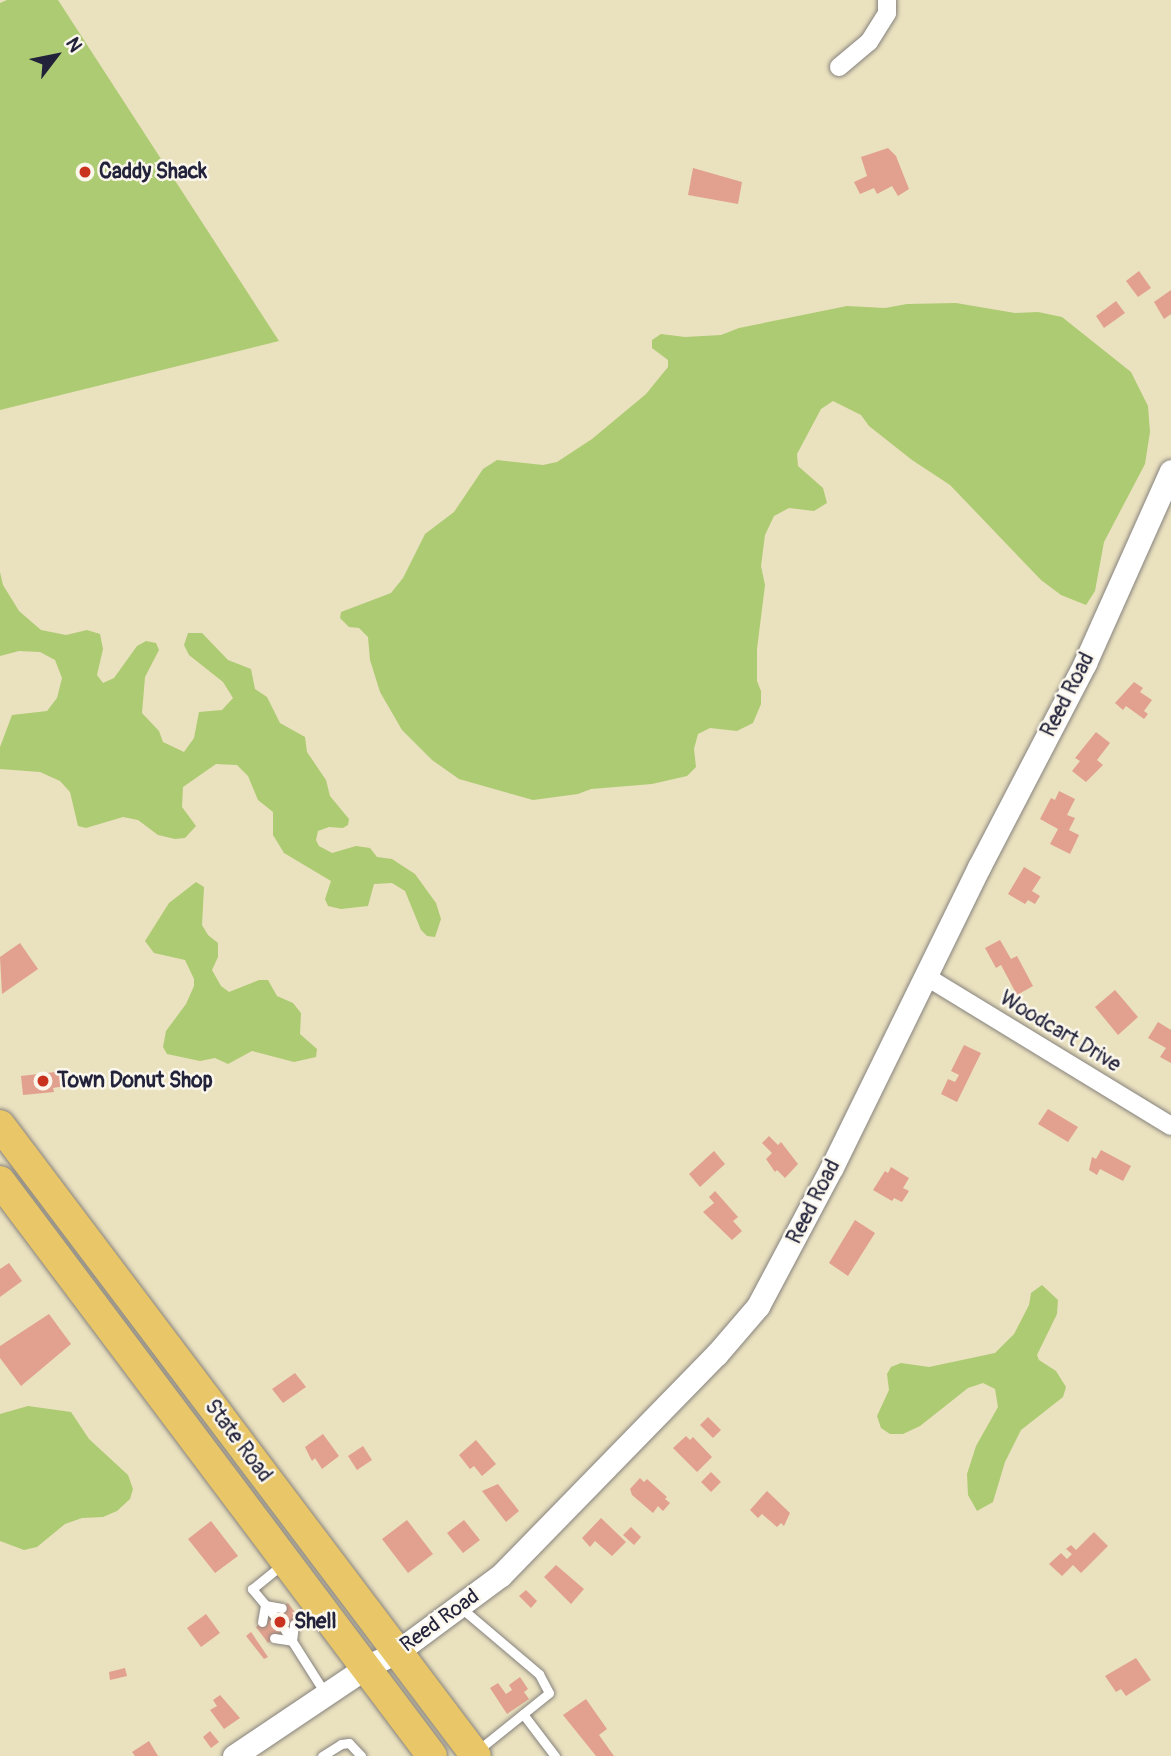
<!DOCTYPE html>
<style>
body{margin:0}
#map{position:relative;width:1171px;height:1756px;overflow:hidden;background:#eae1bf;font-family:Pangolin,sans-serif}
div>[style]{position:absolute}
.green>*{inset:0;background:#adcb72}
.building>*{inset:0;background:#e1a18e}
.roads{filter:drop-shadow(0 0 2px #86827d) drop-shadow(0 0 2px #86827d)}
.service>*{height:9px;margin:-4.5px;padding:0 4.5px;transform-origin:4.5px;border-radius:4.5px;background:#fff}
.minor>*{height:18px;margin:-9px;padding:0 9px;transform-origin:9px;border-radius:9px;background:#fff}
.tertiary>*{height:23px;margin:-11.5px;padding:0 11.5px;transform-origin:11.5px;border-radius:11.5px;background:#fff}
.primary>*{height:30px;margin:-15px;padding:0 15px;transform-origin:15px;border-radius:15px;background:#e9c769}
.dots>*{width:19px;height:19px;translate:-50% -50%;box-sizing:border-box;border:4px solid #fbf7ec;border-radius:50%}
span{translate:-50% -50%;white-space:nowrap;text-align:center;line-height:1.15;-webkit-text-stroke:5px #fbf7ec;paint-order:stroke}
.poi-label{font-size:21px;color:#22223b;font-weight:700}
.left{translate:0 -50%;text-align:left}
.street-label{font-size:21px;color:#22223b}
.north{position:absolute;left:21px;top:21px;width:70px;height:70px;-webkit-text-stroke:5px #fbf7ec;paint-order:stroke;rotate:58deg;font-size:19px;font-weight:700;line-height:28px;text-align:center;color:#22223b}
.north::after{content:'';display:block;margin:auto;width:24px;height:32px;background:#22223b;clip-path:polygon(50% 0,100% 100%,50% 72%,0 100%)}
</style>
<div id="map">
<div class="green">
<div style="clip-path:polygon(7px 0,58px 0,279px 341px,0 410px,0 3px)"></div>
<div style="clip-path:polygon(956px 303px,1015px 313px,1038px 312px,1062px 317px,1131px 372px,1148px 406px,1150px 432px,1145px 464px,1104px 542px,1095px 591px,1086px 605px,1061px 595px,1041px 580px,950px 485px,912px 460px,869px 426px,861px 415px,833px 401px,821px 409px,797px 454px,798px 466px,823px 488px,827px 503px,814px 511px,789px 508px,774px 516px,765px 535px,761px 566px,765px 585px,757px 649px,757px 681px,761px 691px,761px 704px,753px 723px,737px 731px,710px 728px,698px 734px,694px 749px,696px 767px,687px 776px,652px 784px,591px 789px,578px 794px,533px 800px,459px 779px,432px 760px,402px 730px,380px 692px,370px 660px,368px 637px,359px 628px,349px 627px,340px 618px,341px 612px,391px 593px,403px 578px,425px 534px,454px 512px,483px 469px,497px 460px,543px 465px,557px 462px,592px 439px,646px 394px,668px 367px,668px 360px,652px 348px,652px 340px,661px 334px,685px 337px,721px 335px,739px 328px,847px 306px,885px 308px,907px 304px)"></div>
<div style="clip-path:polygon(0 572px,3px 585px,19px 611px,41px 630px,66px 635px,87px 630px,100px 634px,103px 649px,97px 675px,103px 683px,114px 678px,137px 646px,146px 641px,156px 643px,159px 650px,145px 677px,142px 713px,159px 731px,163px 742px,184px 752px,194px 738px,199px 712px,222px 710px,233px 698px,223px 682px,189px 655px,184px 645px,188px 633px,202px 633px,228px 660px,251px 669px,255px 689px,267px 697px,280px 723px,305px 737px,307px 752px,326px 780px,330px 796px,349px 819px,348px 825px,343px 828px,329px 827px,318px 831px,316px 840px,319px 846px,332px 853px,356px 846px,370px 848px,377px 857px,392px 859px,415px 874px,436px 903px,441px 919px,435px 937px,427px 936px,421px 930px,405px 891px,392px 883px,374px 884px,368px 906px,341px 909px,328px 906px,325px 899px,331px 881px,284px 853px,273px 835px,273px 812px,258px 800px,248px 776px,237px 765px,216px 764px,183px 787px,182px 807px,196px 826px,185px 838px,175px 839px,158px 835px,138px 820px,123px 817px,86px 828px,78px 826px,70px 792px,60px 781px,40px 772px,0 769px,0 747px,12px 715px,47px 711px,57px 698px,62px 678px,55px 660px,40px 652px,19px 651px,0 656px)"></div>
<div style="clip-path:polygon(196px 882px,204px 887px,202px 925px,208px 935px,218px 943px,218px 957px,212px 970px,221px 986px,229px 992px,259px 980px,268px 980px,277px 996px,293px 1003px,301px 1013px,300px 1034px,317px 1049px,316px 1057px,294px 1062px,252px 1051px,228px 1064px,215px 1058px,200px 1061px,167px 1054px,163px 1047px,166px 1031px,186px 1004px,194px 986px,194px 979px,185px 960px,154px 953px,145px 941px,169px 903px)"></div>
<div style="clip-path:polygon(1042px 1285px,1058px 1300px,1057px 1314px,1037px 1355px,1039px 1360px,1056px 1371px,1066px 1387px,1063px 1397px,1021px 1430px,1005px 1462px,993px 1502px,977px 1511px,968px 1495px,967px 1474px,976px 1446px,998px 1407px,995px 1389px,983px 1383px,968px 1388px,920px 1426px,903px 1434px,890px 1434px,881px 1428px,877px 1416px,889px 1390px,887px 1374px,891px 1367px,901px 1363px,929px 1367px,995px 1353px,1014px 1334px,1029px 1305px,1031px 1293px)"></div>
<div style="clip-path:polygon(28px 1406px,71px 1412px,89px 1439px,128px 1475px,133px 1489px,130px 1499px,117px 1511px,103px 1517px,82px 1518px,65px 1524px,37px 1547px,24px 1550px,0 1541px,0 1414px)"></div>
</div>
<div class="building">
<div style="clip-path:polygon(888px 148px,896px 156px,909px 189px,898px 196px,892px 186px,877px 194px,874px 188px,860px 194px,854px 182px,867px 176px,861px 157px)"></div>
<div style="clip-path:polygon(693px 168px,742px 182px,738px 204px,688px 195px)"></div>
<div style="clip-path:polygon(1139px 271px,1151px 288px,1138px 297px,1126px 281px)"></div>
<div style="clip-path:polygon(1171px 290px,1171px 314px,1164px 319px,1154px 302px)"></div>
<div style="clip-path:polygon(1116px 301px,1125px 313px,1104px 328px,1096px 316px)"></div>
<div style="clip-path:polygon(1134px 682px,1143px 688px,1140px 692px,1152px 700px,1144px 711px,1148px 714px,1144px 719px,1126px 706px,1123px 710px,1115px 703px)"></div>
<div style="clip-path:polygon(1096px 732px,1110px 743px,1097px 760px,1103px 765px,1086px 782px,1072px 771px,1080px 761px,1075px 758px)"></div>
<div style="clip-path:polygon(1059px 791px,1075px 799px,1067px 815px,1075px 818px,1069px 830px,1079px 835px,1070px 854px,1050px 844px,1058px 829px,1040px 819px,1051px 798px,1055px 800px)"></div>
<div style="clip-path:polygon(1024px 867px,1041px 877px,1032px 891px,1040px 896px,1035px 904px,1028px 900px,1025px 904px,1008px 894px)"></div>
<div style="clip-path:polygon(1000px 940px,1011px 959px,1017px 956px,1033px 986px,1017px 995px,1001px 965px,996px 968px,985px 948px)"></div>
<div style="clip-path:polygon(20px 943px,38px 969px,2px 994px,0 957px)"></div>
<div style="clip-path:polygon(1115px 990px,1138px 1017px,1118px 1035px,1095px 1007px)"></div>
<div style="clip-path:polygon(1158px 1022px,1171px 1030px,1171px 1063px,1160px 1057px,1166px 1048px,1148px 1038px)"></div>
<div style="clip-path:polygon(964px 1045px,981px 1053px,957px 1102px,941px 1094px,948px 1079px,955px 1082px,959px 1075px,951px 1071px)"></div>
<div style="clip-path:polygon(64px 1071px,65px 1086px,53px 1088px,54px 1092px,23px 1095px,21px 1076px)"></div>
<div style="clip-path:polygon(1048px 1109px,1078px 1127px,1068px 1142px,1038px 1124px)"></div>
<div style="clip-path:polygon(769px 1136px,778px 1145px,781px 1142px,798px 1164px,785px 1178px,777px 1170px,775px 1172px,766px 1159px,772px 1153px,762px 1143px)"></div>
<div style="clip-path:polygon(1101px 1150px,1131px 1166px,1123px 1181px,1100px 1169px,1097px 1175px,1089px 1170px,1092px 1157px,1096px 1159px)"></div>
<div style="clip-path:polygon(714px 1151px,725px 1164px,700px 1187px,689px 1174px)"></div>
<div style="clip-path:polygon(891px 1167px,909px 1178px,903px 1188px,909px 1191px,902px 1202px,894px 1198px,892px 1201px,873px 1190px,885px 1171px,888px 1173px)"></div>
<div style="clip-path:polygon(715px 1191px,738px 1217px,733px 1221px,742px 1231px,732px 1240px,703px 1212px,714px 1203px,709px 1197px)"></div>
<div style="clip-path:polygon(855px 1220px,875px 1233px,848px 1276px,829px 1263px)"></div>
<div style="clip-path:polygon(9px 1263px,22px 1281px,0 1297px,0 1269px)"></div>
<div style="clip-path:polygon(49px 1314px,71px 1344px,21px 1386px,0 1358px,0 1346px)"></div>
<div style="clip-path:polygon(295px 1373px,306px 1387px,283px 1403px,272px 1389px)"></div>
<div style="clip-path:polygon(708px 1417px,721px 1430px,713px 1438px,700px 1425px)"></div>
<div style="clip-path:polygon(323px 1434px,339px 1456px,322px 1469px,315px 1458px,312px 1461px,305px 1447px)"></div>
<div style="clip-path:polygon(686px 1436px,690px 1440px,693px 1437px,712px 1457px,697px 1472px,673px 1448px)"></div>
<div style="clip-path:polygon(476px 1440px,496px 1464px,482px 1476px,474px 1466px,470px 1469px,459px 1455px)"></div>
<div style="clip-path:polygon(363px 1446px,372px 1460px,357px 1470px,348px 1456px)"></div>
<div style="clip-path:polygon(711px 1472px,721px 1482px,711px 1492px,701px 1482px)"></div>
<div style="clip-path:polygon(640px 1478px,644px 1482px,647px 1479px,667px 1497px,665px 1499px,670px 1503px,663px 1511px,658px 1506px,653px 1513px,632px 1495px,630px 1489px)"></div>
<div style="clip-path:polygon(498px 1484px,519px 1511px,506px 1522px,482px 1491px)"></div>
<div style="clip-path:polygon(767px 1491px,790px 1513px,784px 1526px,781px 1523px,777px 1527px,762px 1514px,758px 1518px,750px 1510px)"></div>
<div style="clip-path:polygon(601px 1518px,626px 1542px,612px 1556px,595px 1541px,590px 1547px,582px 1538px)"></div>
<div style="clip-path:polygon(407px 1520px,433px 1554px,408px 1573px,382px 1539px)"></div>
<div style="clip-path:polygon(464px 1520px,480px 1540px,463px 1553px,447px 1533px)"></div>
<div style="clip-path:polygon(211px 1521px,238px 1556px,215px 1573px,188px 1539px)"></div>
<div style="clip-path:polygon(631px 1527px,641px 1537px,634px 1545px,623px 1535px)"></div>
<div style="clip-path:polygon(1094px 1532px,1108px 1546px,1081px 1573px,1073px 1565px,1062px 1576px,1049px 1564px,1061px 1553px,1067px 1559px,1072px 1554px,1066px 1549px,1071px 1545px,1076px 1550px)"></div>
<div style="clip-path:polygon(556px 1565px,584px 1589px,571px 1604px,544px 1577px)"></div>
<div style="clip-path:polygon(526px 1590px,537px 1601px,531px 1608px,519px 1596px)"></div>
<div style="clip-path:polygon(288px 1603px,300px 1619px,268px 1643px,256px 1627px)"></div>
<div style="clip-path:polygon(206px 1614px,220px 1633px,201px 1647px,187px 1628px)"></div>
<div style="clip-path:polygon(251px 1632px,268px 1657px,264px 1659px,246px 1636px)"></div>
<div style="clip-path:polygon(1136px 1658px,1151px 1680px,1126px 1696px,1121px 1689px,1116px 1692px,1105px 1676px)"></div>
<div style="clip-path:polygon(125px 1668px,127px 1676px,110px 1680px,109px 1672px)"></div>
<div style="clip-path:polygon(520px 1677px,528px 1689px,524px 1692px,529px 1699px,507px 1714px,490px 1688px,498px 1683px,506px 1694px,512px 1690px,509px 1685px)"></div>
<div style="clip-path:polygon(220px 1695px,240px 1718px,224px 1729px,210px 1710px,217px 1706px,213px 1700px)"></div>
<div style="clip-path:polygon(586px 1699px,607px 1729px,599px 1735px,614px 1756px,596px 1756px,563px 1715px)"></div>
<div style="clip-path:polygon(210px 1731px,219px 1742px,211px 1748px,203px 1737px)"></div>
<div style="clip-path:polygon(149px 1741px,158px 1756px,135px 1756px,132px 1752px)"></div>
</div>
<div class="roads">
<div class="service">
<div style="left:265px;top:1605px;width:17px;rotate:10deg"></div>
<div style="left:460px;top:1607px;width:104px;rotate:40.3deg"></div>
<div style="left:539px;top:1674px;width:21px;rotate:62deg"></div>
<div style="left:549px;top:1693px;width:91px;rotate:141.2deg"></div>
<div style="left:273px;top:1614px;width:33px;rotate:-130deg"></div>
<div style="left:252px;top:1589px;width:40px;rotate:-39deg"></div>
<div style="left:262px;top:1622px;width:17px;rotate:-80deg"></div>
<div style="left:285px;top:1630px;width:75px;rotate:57.6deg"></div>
<div style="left:274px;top:1638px;width:18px;rotate:9deg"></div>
<div style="left:292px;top:1641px;width:17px;rotate:-83deg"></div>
<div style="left:523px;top:1714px;width:53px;rotate:52.7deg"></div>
<div style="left:322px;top:1756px;width:22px;rotate:-32deg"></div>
<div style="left:341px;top:1744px;width:8px;rotate:-7deg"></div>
<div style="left:349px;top:1743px;width:18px;rotate:47deg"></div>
</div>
<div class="minor">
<div style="left:839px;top:67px;width:39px;rotate:-40deg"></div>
<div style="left:869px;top:42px;width:34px;rotate:-58deg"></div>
<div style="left:887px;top:13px;width:13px;rotate:-90deg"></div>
<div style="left:927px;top:977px;width:286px;rotate:31.4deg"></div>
</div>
<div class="tertiary">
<div style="left:234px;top:1756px;width:161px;rotate:-33.9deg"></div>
<div style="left:368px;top:1666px;width:32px;rotate:-26deg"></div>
<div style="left:397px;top:1652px;width:129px;rotate:-36.5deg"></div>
<div style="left:501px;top:1575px;width:308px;rotate:-45.7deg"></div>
<div style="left:716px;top:1355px;width:65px;rotate:-49.4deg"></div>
<div style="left:758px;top:1306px;width:157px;rotate:-62deg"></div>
<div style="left:832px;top:1167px;width:334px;rotate:-63.9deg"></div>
<div style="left:979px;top:867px;width:230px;rotate:-62.5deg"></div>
<div style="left:1085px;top:663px;width:210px;rotate:-65.9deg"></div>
</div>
<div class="primary">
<div style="left:0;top:1125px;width:790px;rotate:52.97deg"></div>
<div style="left:0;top:1181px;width:719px;rotate:53.08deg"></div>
</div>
</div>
<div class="dots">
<div style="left:85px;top:172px;background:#c8321e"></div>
<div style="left:43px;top:1081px;background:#c8321e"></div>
<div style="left:280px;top:1622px;background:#c8321e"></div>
</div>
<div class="poi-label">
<span class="left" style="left:99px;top:172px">Caddy Shack</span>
<span class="left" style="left:57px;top:1081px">Town Donut Shop</span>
<span class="left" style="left:294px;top:1622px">Shell</span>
</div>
<div class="street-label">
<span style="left:1068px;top:695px;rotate:-63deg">Reed Road</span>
<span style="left:1060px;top:1032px;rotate:31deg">Woodcart Drive</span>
<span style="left:814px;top:1202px;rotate:-63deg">Reed Road</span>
<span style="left:238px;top:1441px;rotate:53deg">State Road</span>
<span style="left:440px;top:1621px;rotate:-36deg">Reed Road</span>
</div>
<div class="north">N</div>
</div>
